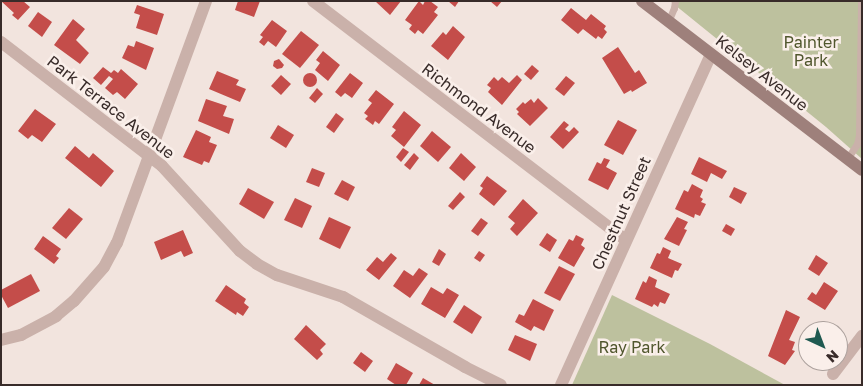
<!DOCTYPE html>
<style>
body{margin:0}
#map{position:relative;width:863px;height:386px;overflow:hidden;background:#f2e4de;font-family:"Golos Text",sans-serif}
div>[style]{position:absolute}
.green>*{inset:0;background:#bdc19e}
.building>*{inset:0;background:#c44d4a}
.round{border-radius:50%}
.lane>*{height:7px;margin:-3.5px;padding:0 3.5px;transform-origin:3.5px;border-radius:3.5px;background:#cab1aa}
.street>*{height:12px;margin:-6px;padding:0 6px;transform-origin:6px;border-radius:6px;background:#cab1aa}
.secondary>*{height:12px;margin:-6px;padding:0 6px;transform-origin:6px;border-radius:6px;background:#9e807b}
span{translate:-50% -50%;white-space:nowrap;text-align:center;line-height:1.15;-webkit-text-stroke:5px #faefea;paint-order:stroke}
.park-label{font-size:16px;color:#50562d}
.street-label{font-size:16px;color:#382b29}
.frame{position:absolute;inset:0;border:2px solid #382b29;pointer-events:none}
.north{position:absolute;left:798px;top:321px;width:50px;height:50px;box-sizing:border-box;background:#faefea;border:1px solid #aca19d;border-radius:50%;rotate:137deg;font-size:14px;font-weight:700;line-height:20px;text-align:center;color:#382b29}
.north::after{content:'';display:block;margin:auto;width:18px;height:22px;background:#1f5950;clip-path:polygon(50% 0,100% 100%,50% 72%,0 100%)}
</style>
<div id="map">
<div class="green">
<div style="clip-path:polygon(670px 1px,862px 1px,862px 159px,826px 127px)"></div>
<div style="clip-path:polygon(612px 295px,710px 344px,785px 385px,572px 385px)"></div>
</div>
<div class="building">
<div style="clip-path:polygon(1px 1px,23px 1px,30px 7px,18px 20px,12px 15px,14px 13px)"></div>
<div style="clip-path:polygon(238px 1px,260px 1px,254px 17px,235px 10px)"></div>
<div style="clip-path:polygon(375px 1px,401px 1px,390px 15px)"></div>
<div style="clip-path:polygon(419px 1px,423px 5px,425px 1px,430px 1px,438px 7px,434px 12px,438px 15px,423px 34px,418px 30px,415px 34px,409px 29px,412px 25px,405px 20px)"></div>
<div style="clip-path:polygon(448px 1px,459px 1px,455px 7px)"></div>
<div style="clip-path:polygon(490px 1px,502px 1px,497px 7px)"></div>
<div style="clip-path:polygon(137px 5px,164px 14px,157px 35px,136px 28px,140px 15px,134px 13px)"></div>
<div style="clip-path:polygon(571px 8px,586px 20px,591px 14px,606px 26px,604px 29px,607px 32px,602px 39px,598px 36px,596px 39px,583px 29px,578px 34px,561px 20px)"></div>
<div style="clip-path:polygon(38px 12px,52px 22px,42px 37px,28px 26px)"></div>
<div style="clip-path:polygon(73px 19px,85px 29px,76px 40px,89px 53px,80px 64px,54px 45px)"></div>
<div style="clip-path:polygon(272px 20px,287px 31px,276px 47px,268px 41px,264px 46px,259px 42px,263px 37px,260px 35px)"></div>
<div style="clip-path:polygon(453px 26px,465px 37px,448px 60px,431px 46px,443px 32px,446px 35px)"></div>
<div style="clip-path:polygon(301px 31px,319px 45px,300px 68px,282px 54px)"></div>
<div style="clip-path:polygon(136px 41px,154px 48px,146px 70px,122px 58px,128px 45px,134px 47px)"></div>
<div style="clip-path:polygon(618px 47px,635px 73px,639px 70px,647px 83px,632px 92px,631px 90px,624px 94px,602px 58px)"></div>
<div style="clip-path:polygon(323px 51px,340px 65px,328px 81px,315px 70px,320px 63px,316px 60px)"></div>
<div style="clip-path:polygon(279px 59px,284px 65px,282px 68px,277px 69px,273px 66px,274px 61px)"></div>
<div style="clip-path:polygon(532px 65px,539px 71px,531px 80px,524px 74px)"></div>
<div style="clip-path:polygon(103px 67px,111px 73px,114px 70px,118px 73px,121px 69px,138px 84px,125px 99px,117px 92px,113px 95px,105px 88px,113px 79px,109px 76px,101px 85px,93px 78px)"></div>
<div style="clip-path:polygon(217px 71px,239px 80px,236px 85px,246px 89px,240px 102px,209px 89px)"></div>
<div style="clip-path:polygon(350px 73px,363px 83px,352px 98px,345px 93px,341px 97px,335px 92px)"></div>
<div class="round" style="left:303px;top:73px;width:14px;height:14px"></div>
<div style="clip-path:polygon(281px 75px,291px 84px,281px 95px,271px 86px)"></div>
<div style="clip-path:polygon(517px 75px,522px 80px,502px 105px,488px 92px,491px 88px,487px 85px,494px 77px,498px 81px,502px 77px,509px 83px)"></div>
<div style="clip-path:polygon(566px 76px,575px 83px,564px 96px,555px 89px)"></div>
<div style="clip-path:polygon(317px 88px,323px 94px,315px 103px,309px 98px)"></div>
<div style="clip-path:polygon(376px 90px,394px 104px,379px 124px,375px 121px,373px 125px,365px 119px,368px 116px,364px 113px,372px 103px,368px 100px)"></div>
<div style="clip-path:polygon(538px 98px,548px 108px,530px 126px,517px 114px,519px 112px,516px 109px,523px 102px,525px 104px,531px 99px,534px 103px)"></div>
<div style="clip-path:polygon(206px 99px,227px 106px,223px 116px,234px 119px,229px 134px,198px 121px)"></div>
<div style="clip-path:polygon(35px 109px,56px 124px,42px 142px,32px 135px,28px 139px,18px 131px)"></div>
<div style="clip-path:polygon(404px 111px,421px 125px,404px 147px,391px 136px,396px 130px,392px 127px)"></div>
<div style="clip-path:polygon(336px 113px,344px 119px,334px 133px,326px 127px)"></div>
<div style="clip-path:polygon(618px 120px,637px 130px,623px 155px,604px 145px)"></div>
<div style="clip-path:polygon(564px 121px,569px 125px,565px 129px,569px 132px,574px 127px,579px 132px,563px 149px,550px 137px)"></div>
<div style="clip-path:polygon(278px 125px,294px 135px,286px 148px,270px 138px)"></div>
<div style="clip-path:polygon(196px 130px,211px 137px,209px 142px,217px 145px,209px 163px,204px 161px,202px 165px,183px 157px)"></div>
<div style="clip-path:polygon(432px 131px,451px 147px,438px 162px,420px 146px)"></div>
<div style="clip-path:polygon(75px 146px,89px 158px,93px 153px,114px 171px,101px 187px,65px 158px)"></div>
<div style="clip-path:polygon(403px 148px,409px 152px,401px 162px,396px 157px)"></div>
<div style="clip-path:polygon(414px 153px,419px 158px,410px 170px,404px 165px)"></div>
<div style="clip-path:polygon(461px 153px,476px 167px,464px 181px,449px 168px)"></div>
<div style="clip-path:polygon(699px 157px,727px 171px,722px 179px,711px 173px,707px 182px,691px 174px)"></div>
<div style="clip-path:polygon(604px 158px,610px 160px,606px 167px,617px 173px,608px 190px,588px 180px,597px 162px,601px 164px)"></div>
<div style="clip-path:polygon(312px 168px,325px 173px,319px 187px,306px 182px)"></div>
<div style="clip-path:polygon(487px 176px,507px 191px,494px 206px,479px 194px,483px 188px,480px 186px)"></div>
<div style="clip-path:polygon(342px 180px,355px 187px,348px 201px,334px 194px)"></div>
<div style="clip-path:polygon(692px 184px,703px 190px,700px 197px,703px 199px,701px 202px,706px 204px,700px 216px,695px 214px,694px 218px,675px 209px,684px 190px,688px 192px)"></div>
<div style="clip-path:polygon(734px 187px,747px 193px,741px 204px,729px 197px)"></div>
<div style="clip-path:polygon(248px 188px,274px 202px,264px 219px,239px 204px)"></div>
<div style="clip-path:polygon(460px 192px,465px 197px,453px 210px,448px 206px)"></div>
<div style="clip-path:polygon(295px 198px,312px 206px,302px 228px,284px 220px)"></div>
<div style="clip-path:polygon(523px 199px,538px 213px,517px 236px,510px 229px,515px 223px,508px 217px)"></div>
<div style="clip-path:polygon(69px 208px,83px 219px,66px 239px,52px 228px)"></div>
<div style="clip-path:polygon(329px 217px,351px 227px,340px 249px,319px 239px)"></div>
<div style="clip-path:polygon(677px 217px,688px 222px,684px 229px,687px 230px,679px 246px,664px 239px)"></div>
<div style="clip-path:polygon(481px 218px,488px 223px,478px 236px,471px 231px)"></div>
<div style="clip-path:polygon(726px 224px,735px 229px,731px 236px,722px 231px)"></div>
<div style="clip-path:polygon(183px 230px,193px 253px,184px 257px,181px 251px,161px 260px,154px 242px)"></div>
<div style="clip-path:polygon(547px 233px,557px 240px,550px 252px,539px 245px)"></div>
<div style="clip-path:polygon(576px 235px,584px 239px,581px 245px,585px 248px,574px 267px,558px 258px,569px 239px,573px 241px)"></div>
<div style="clip-path:polygon(43px 236px,61px 249px,56px 256px,59px 258px,54px 264px,34px 249px)"></div>
<div style="clip-path:polygon(663px 247px,671px 251px,668px 258px,682px 264px,678px 271px,675px 270px,672px 278px,650px 268px,657px 253px,660px 254px)"></div>
<div style="clip-path:polygon(439px 249px,446px 254px,439px 266px,432px 262px)"></div>
<div style="clip-path:polygon(479px 251px,485px 255px,480px 262px,474px 258px)"></div>
<div style="clip-path:polygon(391px 253px,397px 258px,379px 280px,366px 270px,377px 257px,383px 262px)"></div>
<div style="clip-path:polygon(816px 255px,828px 263px,819px 276px,808px 269px)"></div>
<div style="clip-path:polygon(559px 266px,575px 274px,560px 301px,544px 293px)"></div>
<div style="clip-path:polygon(419px 268px,428px 274px,410px 298px,393px 286px,404px 270px,413px 276px)"></div>
<div style="clip-path:polygon(31px 274px,40px 291px,8px 308px,1px 295px,1px 290px)"></div>
<div style="clip-path:polygon(649px 276px,657px 280px,655px 287px,670px 294px,665px 304px,660px 302px,658px 307px,654px 304px,652px 307px,635px 299px,643px 281px,646px 283px)"></div>
<div style="clip-path:polygon(824px 282px,838px 291px,825px 310px,807px 299px,812px 292px,816px 295px)"></div>
<div style="clip-path:polygon(226px 285px,246px 299px,244px 303px,249px 307px,243px 316px,237px 312px,236px 315px,215px 301px)"></div>
<div style="clip-path:polygon(431px 287px,443px 294px,447px 288px,459px 295px,445px 318px,421px 304px)"></div>
<div style="clip-path:polygon(533px 299px,554px 310px,544px 331px,534px 326px,531px 331px,515px 322px,519px 314px,524px 316px)"></div>
<div style="clip-path:polygon(464px 305px,482px 317px,472px 334px,453px 322px)"></div>
<div style="clip-path:polygon(786px 310px,800px 317px,789px 340px,795px 342px,792px 350px,795px 351px,785px 365px,768px 356px)"></div>
<div style="clip-path:polygon(306px 325px,326px 344px,320px 350px,323px 354px,317px 360px,294px 339px)"></div>
<div style="clip-path:polygon(515px 335px,537px 344px,530px 361px,508px 350px)"></div>
<div style="clip-path:polygon(361px 352px,373px 361px,365px 372px,353px 363px)"></div>
<div style="clip-path:polygon(396px 363px,413px 373px,406px 385px,396px 385px,387px 379px)"></div>
<div style="clip-path:polygon(423px 378px,435px 385px,419px 385px)"></div>
</div>
<div class="lane">
<div style="left:668px;top:22px;width:15px;rotate:-67deg"></div>
<div style="left:674px;top:8px;width:7px;rotate:-82deg"></div>
<div style="left:847px;top:159px;width:18px;rotate:-56deg"></div>
<div style="left:857px;top:144px;width:9px;rotate:-77deg"></div>
<div style="left:859px;top:135px;width:134px;rotate:-89.1deg"></div>
</div>
<div class="street">
<div style="left:313px;top:1px;width:394px;rotate:37.4deg"></div>
<div style="left:1px;top:42px;width:203px;rotate:37.6deg"></div>
<div style="left:162px;top:166px;width:115px;rotate:47.5deg"></div>
<div style="left:240px;top:251px;width:21px;rotate:37deg"></div>
<div style="left:257px;top:264px;width:23px;rotate:29deg"></div>
<div style="left:277px;top:275px;width:70px;rotate:18.4deg"></div>
<div style="left:343px;top:297px;width:141px;rotate:29.8deg"></div>
<div style="left:465px;top:367px;width:40px;rotate:26.6deg"></div>
<div style="left:1px;top:340px;width:21px;rotate:-14deg"></div>
<div style="left:21px;top:335px;width:40px;rotate:-28deg"></div>
<div style="left:56px;top:316px;width:23px;rotate:-40deg"></div>
<div style="left:74px;top:301px;width:45px;rotate:-48.6deg"></div>
<div style="left:104px;top:267px;width:27px;rotate:-62deg"></div>
<div style="left:117px;top:243px;width:258px;rotate:-69.8deg"></div>
<div style="left:833px;top:374px;width:48px;rotate:-52.7deg"></div>
<div style="left:561px;top:385px;width:363px;rotate:-65.6deg"></div>
</div>
<div class="secondary">
<div style="left:642px;top:1px;width:277px;rotate:37.5deg"></div>
</div>
<div class="park-label">
<span style="left:811px;top:51px">Painter<br>Park</span>
<span style="left:632px;top:347px">Ray Park</span>
</div>
<div class="street-label">
<span style="left:762px;top:73px;rotate:38deg">Kelsey Avenue</span>
<span style="left:111px;top:107px;rotate:38deg">Park Terrace Avenue</span>
<span style="left:479px;top:108px;rotate:37deg">Richmond Avenue</span>
<span style="left:621px;top:213px;rotate:-66deg">Chestnut Street</span>
</div>
<div class="frame"></div>
<div class="north">N</div>
</div>
